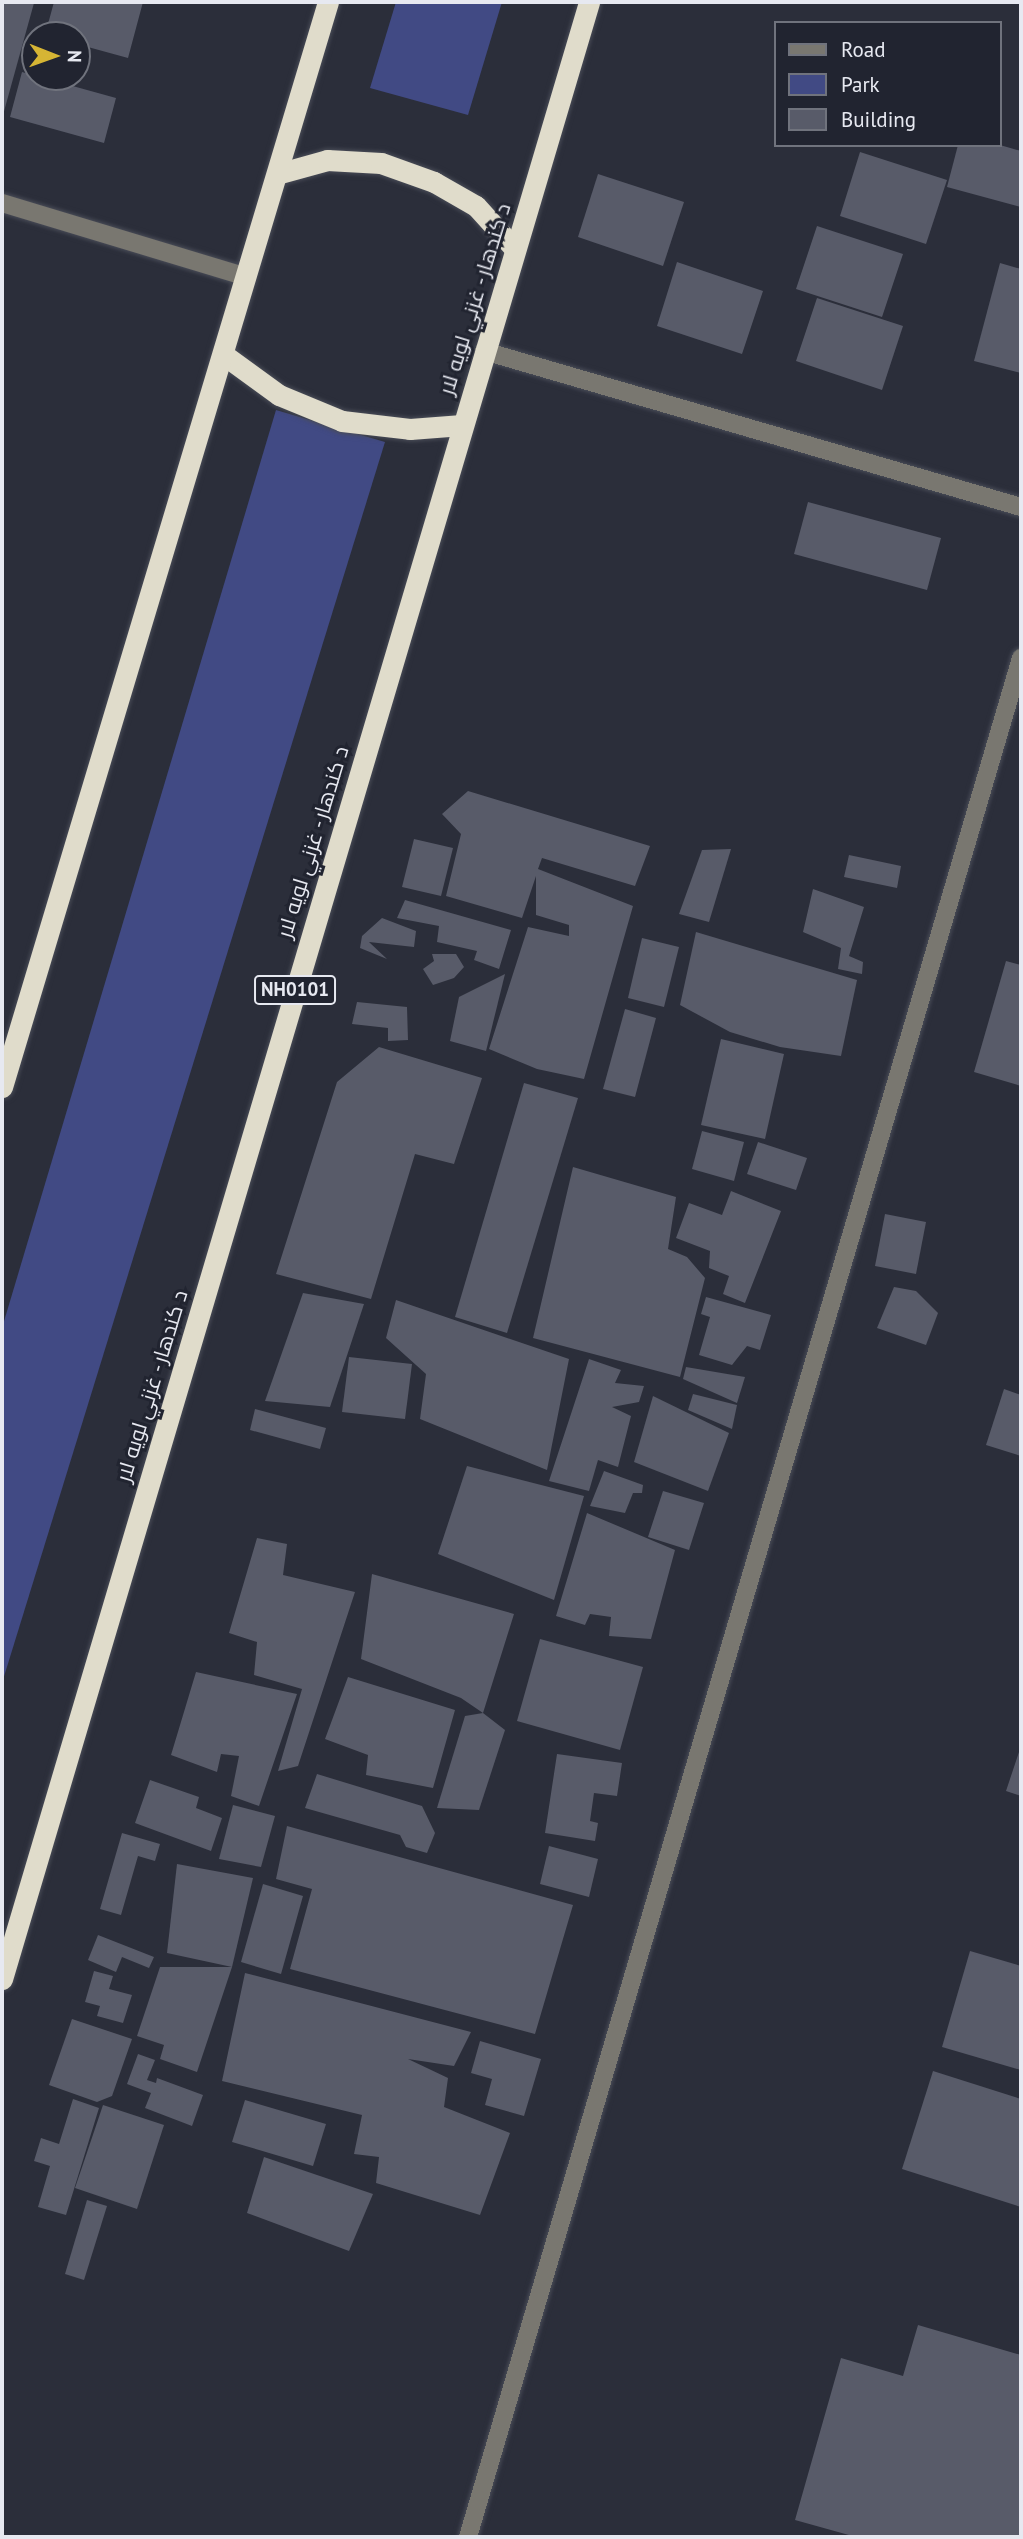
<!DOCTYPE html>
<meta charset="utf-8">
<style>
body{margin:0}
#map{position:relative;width:1023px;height:2539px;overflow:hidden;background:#2b2e3a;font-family:"PT Sans",Cairo,sans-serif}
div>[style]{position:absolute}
.green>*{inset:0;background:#414a84}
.building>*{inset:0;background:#585b69}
.roads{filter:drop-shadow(0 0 2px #494c57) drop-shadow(0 0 2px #494c57)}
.minor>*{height:18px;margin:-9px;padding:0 9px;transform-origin:9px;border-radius:9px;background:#797770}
.highway>*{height:21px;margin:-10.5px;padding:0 10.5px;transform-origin:10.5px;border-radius:10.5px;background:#e0dccb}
span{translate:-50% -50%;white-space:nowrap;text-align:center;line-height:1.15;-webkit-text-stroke:6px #212430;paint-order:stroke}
.shield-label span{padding:2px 5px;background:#212430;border:2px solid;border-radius:5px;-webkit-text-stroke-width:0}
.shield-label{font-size:19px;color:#e7e9f1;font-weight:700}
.street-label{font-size:21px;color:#e7e9f1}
.frame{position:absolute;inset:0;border:4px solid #e7e9f1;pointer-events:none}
.legend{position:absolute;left:774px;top:21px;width:228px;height:126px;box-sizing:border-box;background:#212430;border:2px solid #70737d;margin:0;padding:9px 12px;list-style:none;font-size:21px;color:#e7e9f1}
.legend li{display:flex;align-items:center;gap:14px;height:35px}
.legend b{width:35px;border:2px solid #70737d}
.north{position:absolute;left:21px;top:21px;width:70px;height:70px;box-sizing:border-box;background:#212430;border:2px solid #70737d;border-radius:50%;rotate:91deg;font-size:19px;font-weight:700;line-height:28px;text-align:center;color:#e7e9f1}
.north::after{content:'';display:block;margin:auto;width:24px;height:32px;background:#d6b534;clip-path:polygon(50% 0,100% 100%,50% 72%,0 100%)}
</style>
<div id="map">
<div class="green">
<div style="clip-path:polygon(396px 2px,502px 2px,468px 115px,370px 88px)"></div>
<div style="clip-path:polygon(276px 410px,385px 442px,2px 1683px,2px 1328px)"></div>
</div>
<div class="building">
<div style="clip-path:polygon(2px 2px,34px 3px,3px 115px,2px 115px)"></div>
<div style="clip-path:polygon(54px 2px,143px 2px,128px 58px,77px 44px,77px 35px,45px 35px)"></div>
<div style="clip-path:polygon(22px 72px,116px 98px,104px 143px,10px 117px)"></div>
<div style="clip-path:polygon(958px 145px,1000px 145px,1021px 151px,1021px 207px,947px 187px)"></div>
<div style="clip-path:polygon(860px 152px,947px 180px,926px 244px,840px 216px)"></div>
<div style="clip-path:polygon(598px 174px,684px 202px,663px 266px,578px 237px)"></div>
<div style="clip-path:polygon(817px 226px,903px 254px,882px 317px,796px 289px)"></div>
<div style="clip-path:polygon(677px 262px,763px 291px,742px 354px,657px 326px)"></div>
<div style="clip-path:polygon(1000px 263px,1021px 269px,1021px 373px,974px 361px)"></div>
<div style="clip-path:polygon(817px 298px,903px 326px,882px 390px,796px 361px)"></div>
<div style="clip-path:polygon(808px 502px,941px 538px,927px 590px,794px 554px)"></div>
<div style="clip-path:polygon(468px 791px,650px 846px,635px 886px,542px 858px,538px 869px,633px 906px,584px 1079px,537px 1069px,489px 1049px,528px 927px,569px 936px,569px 925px,536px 915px,536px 876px,522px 918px,446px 896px,461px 834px,442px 814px)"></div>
<div style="clip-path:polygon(414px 839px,453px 848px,441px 896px,402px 887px)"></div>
<div style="clip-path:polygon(731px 849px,709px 922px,679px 914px,702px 850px)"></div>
<div style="clip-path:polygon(849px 855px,901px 866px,897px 888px,844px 877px)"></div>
<div style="clip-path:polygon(813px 889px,864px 907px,849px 956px,863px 962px,862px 974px,838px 969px,841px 948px,803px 932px)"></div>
<div style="clip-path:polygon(405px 900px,511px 930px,499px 969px,474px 960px,477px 951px,437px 942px,439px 926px,397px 918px)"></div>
<div style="clip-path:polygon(382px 918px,416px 931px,414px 947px,369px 942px,387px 959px,360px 948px,362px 936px)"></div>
<div style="clip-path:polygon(696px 932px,857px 980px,841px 1056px,780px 1047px,730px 1032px,680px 1005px)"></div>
<div style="clip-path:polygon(642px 938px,679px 947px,664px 1007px,628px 998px)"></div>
<div style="clip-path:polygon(432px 954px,456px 954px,464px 967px,454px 978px,433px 985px,423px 969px,434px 961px)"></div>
<div style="clip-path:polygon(1006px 961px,1021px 965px,1021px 1086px,974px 1072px)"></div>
<div style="clip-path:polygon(505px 974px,486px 1051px,450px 1041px,459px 997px)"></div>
<div style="clip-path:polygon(357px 1002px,407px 1007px,408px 1040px,388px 1041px,388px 1028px,352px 1024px)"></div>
<div style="clip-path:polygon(625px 1009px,656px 1018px,635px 1097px,603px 1089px)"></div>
<div style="clip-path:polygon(721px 1039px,784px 1054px,765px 1139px,701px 1125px)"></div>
<div style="clip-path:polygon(379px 1047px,482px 1078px,454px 1164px,415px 1154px,371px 1299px,276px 1274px,337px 1082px)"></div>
<div style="clip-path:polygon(524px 1083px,578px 1098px,507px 1333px,455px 1317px)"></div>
<div style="clip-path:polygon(702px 1131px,744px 1142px,734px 1181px,692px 1169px)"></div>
<div style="clip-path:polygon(758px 1142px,807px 1158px,796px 1190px,747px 1174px)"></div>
<div style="clip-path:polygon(573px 1167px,676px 1197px,668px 1249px,687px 1257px,705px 1278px,680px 1377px,533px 1338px)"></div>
<div style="clip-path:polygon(731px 1191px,781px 1211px,745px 1303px,723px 1294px,729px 1276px,709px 1268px,710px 1251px,676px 1238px,689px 1203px,722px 1215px)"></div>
<div style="clip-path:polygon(885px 1214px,926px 1222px,916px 1274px,875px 1266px)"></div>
<div style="clip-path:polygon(894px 1287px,916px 1291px,938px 1313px,926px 1345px,877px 1328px)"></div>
<div style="clip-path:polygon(303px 1293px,364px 1304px,330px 1407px,265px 1401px)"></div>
<div style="clip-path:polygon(706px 1297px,771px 1315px,760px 1350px,747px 1346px,732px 1365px,699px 1355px,710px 1317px,701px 1314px)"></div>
<div style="clip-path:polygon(396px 1300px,569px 1359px,547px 1470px,420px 1419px,426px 1374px,386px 1338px)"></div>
<div style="clip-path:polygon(349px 1357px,412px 1364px,405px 1419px,342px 1412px)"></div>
<div style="clip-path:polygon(589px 1359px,621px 1370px,615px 1383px,644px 1386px,639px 1402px,612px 1407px,631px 1416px,618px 1467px,598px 1460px,589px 1491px,549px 1481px)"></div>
<div style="clip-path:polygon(686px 1367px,745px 1377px,737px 1403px,683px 1379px)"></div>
<div style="clip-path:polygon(1004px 1389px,1021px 1395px,1021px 1456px,986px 1445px)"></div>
<div style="clip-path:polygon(693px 1394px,737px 1405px,732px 1429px,688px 1410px)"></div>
<div style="clip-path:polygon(653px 1396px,729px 1433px,708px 1491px,634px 1462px)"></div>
<div style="clip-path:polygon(255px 1409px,326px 1428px,320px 1449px,250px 1430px)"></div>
<div style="clip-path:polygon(467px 1466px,584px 1496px,554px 1600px,438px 1554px)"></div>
<div style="clip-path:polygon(604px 1471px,643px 1485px,642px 1493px,633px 1493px,625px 1513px,590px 1506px)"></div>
<div style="clip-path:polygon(663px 1491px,704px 1503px,689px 1550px,648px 1537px)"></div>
<div style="clip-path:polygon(587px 1513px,675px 1550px,651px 1639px,609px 1636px,611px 1617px,590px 1614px,585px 1625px,556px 1616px)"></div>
<div style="clip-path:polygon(257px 1538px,287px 1544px,283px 1575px,355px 1592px,298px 1766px,278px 1771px,302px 1689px,254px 1675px,257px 1642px,229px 1633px)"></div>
<div style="clip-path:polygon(372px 1574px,514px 1614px,483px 1713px,461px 1698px,361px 1659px)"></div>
<div style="clip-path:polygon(540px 1639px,643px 1667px,620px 1750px,517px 1721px)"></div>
<div style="clip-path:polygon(196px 1672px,297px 1694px,259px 1806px,231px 1796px,239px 1756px,221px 1754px,217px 1772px,171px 1755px)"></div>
<div style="clip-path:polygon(348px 1677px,455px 1710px,433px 1788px,366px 1775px,368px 1755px,325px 1739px)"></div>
<div style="clip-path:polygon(483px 1713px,505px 1730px,479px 1810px,437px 1808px,465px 1716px)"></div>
<div style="clip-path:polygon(1021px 1746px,1021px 1796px,1006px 1791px)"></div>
<div style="clip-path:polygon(557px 1754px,622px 1763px,617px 1796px,594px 1793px,590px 1821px,598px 1823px,595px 1841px,545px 1833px)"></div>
<div style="clip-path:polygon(317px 1774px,422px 1806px,435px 1833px,427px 1853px,406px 1847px,400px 1835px,305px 1808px)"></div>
<div style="clip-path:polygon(150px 1780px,199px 1797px,196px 1808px,222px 1818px,211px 1851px,135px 1823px)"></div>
<div style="clip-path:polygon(233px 1805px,275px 1816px,261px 1867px,219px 1859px)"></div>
<div style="clip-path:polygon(287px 1826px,573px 1905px,535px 2034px,290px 1969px,312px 1889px,276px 1879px)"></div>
<div style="clip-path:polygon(122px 1833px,160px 1844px,155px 1861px,138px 1856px,121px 1915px,100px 1909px)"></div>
<div style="clip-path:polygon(549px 1846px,598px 1859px,589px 1897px,540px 1884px)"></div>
<div style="clip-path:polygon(177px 1864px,253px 1878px,232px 1967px,167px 1953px)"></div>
<div style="clip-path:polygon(263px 1884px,303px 1896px,281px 1974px,241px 1962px)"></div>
<div style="clip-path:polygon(98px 1935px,154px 1957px,149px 1968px,122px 1957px,116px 1972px,88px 1960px)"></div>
<div style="clip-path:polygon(970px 1951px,1021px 1966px,1021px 2070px,942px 2047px)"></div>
<div style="clip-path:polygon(160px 1967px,232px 1967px,197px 2072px,160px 2059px,164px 2045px,137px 2036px)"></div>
<div style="clip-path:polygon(94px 1971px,113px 1976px,109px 1989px,132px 1995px,123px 2023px,97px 2016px,100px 2006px,85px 2002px)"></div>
<div style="clip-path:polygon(245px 1973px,471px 2032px,454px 2066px,408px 2059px,448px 2078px,444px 2107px,510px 2133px,480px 2215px,376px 2183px,379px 2157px,354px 2154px,362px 2115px,222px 2081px)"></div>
<div style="clip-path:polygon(72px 2019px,132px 2039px,112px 2096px,97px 2102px,49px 2085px)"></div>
<div style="clip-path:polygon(480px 2041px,541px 2059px,524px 2116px,485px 2105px,492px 2079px,471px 2073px)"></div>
<div style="clip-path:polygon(138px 2054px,155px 2060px,147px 2080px,156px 2083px,157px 2078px,203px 2095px,192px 2126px,145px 2108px,151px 2093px,127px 2084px)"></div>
<div style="clip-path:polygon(933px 2071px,1021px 2099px,1021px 2207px,902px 2169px)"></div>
<div style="clip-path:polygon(73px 2099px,99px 2108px,66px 2215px,38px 2207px,50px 2166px,34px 2161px,41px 2138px,59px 2144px)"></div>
<div style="clip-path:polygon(245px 2100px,326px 2124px,313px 2166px,232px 2142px)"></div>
<div style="clip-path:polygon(103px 2105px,164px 2125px,137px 2209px,75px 2188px)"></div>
<div style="clip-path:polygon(264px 2157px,373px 2194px,349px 2251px,247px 2213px)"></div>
<div style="clip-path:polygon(87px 2200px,107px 2206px,84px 2280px,65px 2274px)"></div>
<div style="clip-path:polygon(918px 2325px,1021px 2355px,1021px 2537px,856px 2537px,795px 2520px,841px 2358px,903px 2376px)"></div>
</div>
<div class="roads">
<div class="minor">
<div style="left:2px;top:203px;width:256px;rotate:16.8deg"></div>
<div style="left:484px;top:351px;width:559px;rotate:16.2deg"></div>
<div style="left:468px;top:2537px;width:1959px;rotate:-73.6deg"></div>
</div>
<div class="highway">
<div style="left:277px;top:174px;width:52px;rotate:-15.6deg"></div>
<div style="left:327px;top:160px;width:54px;rotate:3.2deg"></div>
<div style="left:381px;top:163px;width:56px;rotate:19.7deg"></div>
<div style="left:434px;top:182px;width:48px;rotate:29.7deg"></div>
<div style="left:476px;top:206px;width:58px;rotate:47.8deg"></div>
<div style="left:224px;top:355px;width:68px;rotate:36deg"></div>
<div style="left:279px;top:395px;width:68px;rotate:22.4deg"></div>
<div style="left:342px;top:421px;width:68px;rotate:6.7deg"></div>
<div style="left:410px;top:429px;width:52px;rotate:-4.4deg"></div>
<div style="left:2px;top:1087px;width:1133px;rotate:-73.28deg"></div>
<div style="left:2px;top:1979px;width:2062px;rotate:-73.46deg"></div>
</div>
</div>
<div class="shield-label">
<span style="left:295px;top:990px">NH0101</span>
</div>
<div class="street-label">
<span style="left:475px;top:299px;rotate:-73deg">د کندهار - غزني لويه لار</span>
<span style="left:313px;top:842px;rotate:-73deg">د کندهار - غزني لويه لار</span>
<span style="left:152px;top:1386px;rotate:-73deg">د کندهار - غزني لويه لار</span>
</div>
<div class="frame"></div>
<ul class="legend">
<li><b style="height:9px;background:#797770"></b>Road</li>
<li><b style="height:19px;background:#414a84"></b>Park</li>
<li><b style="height:19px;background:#585b69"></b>Building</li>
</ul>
<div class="north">N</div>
</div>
